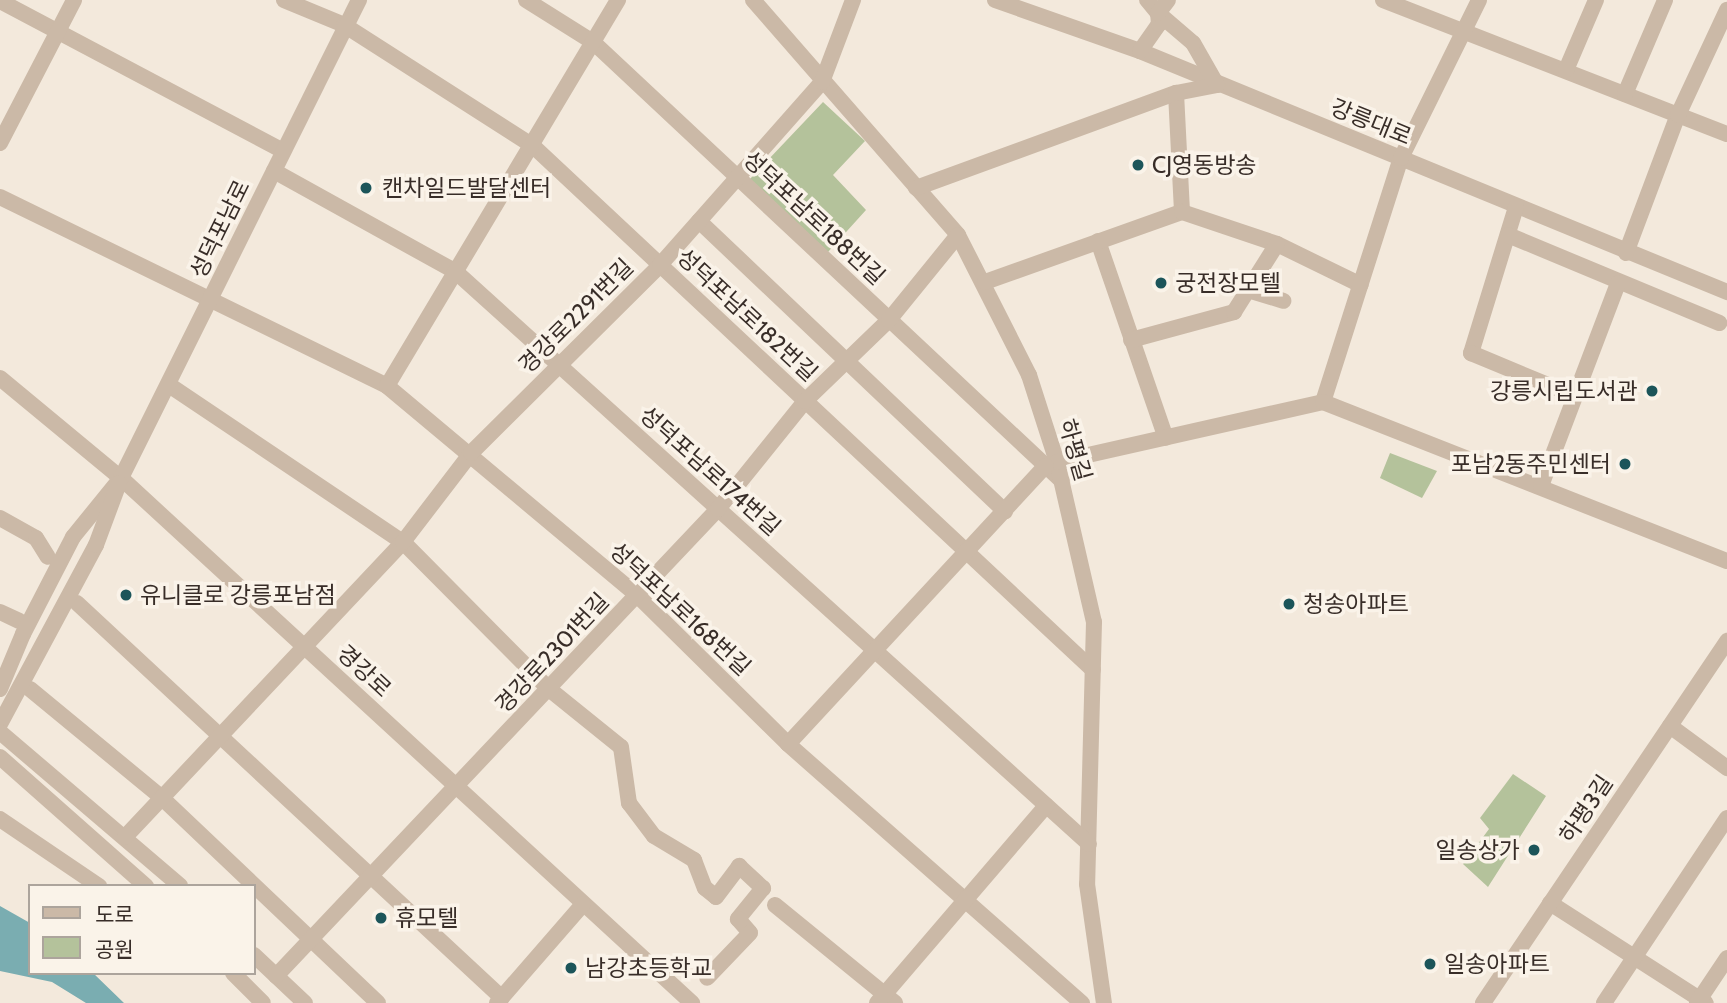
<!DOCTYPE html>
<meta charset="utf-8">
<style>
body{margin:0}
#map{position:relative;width:1727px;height:1003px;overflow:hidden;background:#f3e9dc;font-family:Cabin,"Noto Sans KR",sans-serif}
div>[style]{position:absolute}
.green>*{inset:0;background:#b4c29b}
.water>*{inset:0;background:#7aadb1}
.minor>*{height:16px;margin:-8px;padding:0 8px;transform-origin:8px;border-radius:8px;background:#cbb9a7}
.dots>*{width:19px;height:19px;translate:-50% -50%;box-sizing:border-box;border:4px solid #faf3e9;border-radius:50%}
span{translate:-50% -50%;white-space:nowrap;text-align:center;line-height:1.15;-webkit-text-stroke:7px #faf3e9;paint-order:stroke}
.street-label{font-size:23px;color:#382d28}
.poi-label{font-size:23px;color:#382d28}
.left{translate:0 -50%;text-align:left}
.right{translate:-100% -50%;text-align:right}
.legend{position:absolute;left:28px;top:884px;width:228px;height:91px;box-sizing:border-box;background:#faf3e9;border:2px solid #aca49c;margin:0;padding:9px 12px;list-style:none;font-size:21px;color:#382d28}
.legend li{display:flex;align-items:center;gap:14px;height:35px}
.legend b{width:35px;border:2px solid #aca49c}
</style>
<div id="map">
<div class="green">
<div style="clip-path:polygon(823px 102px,865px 141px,833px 175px,866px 210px,828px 252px,750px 179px)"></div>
<div style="clip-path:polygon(1390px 453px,1437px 471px,1422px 498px,1380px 478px)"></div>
<div style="clip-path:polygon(1513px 774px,1546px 796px,1488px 887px,1463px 864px,1489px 829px,1480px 818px)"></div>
</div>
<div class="water">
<div style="clip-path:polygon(0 906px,30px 923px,30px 973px,93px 973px,124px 1003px,86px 1003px,52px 982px,0 971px)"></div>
</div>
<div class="minor">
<div style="left:284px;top:0;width:65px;rotate:22.6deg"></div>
<div style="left:344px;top:25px;width:223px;rotate:32.6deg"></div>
<div style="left:532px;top:145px;width:768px;rotate:43.1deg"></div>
<div style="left:526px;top:0;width:79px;rotate:32.1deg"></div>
<div style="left:593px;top:42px;width:642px;rotate:43.11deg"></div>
<div style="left:753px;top:0;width:312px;rotate:48.9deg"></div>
<div style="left:958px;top:235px;width:157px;rotate:63.1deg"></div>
<div style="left:1029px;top:375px;width:91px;rotate:72.2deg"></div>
<div style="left:1057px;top:462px;width:164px;rotate:77deg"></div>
<div style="left:1094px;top:622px;width:262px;rotate:91.5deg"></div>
<div style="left:1087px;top:884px;width:120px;rotate:81.9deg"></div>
<div style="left:995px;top:0;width:154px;rotate:19.4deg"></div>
<div style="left:1140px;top:51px;width:635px;rotate:22.32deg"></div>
<div style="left:1383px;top:0;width:369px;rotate:21.3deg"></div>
<div style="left:0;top:1px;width:320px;rotate:27.9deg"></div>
<div style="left:1140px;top:51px;width:33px;rotate:-55deg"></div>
<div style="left:1159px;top:24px;width:11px;rotate:-95deg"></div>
<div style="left:1158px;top:13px;width:17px;rotate:-130deg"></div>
<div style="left:1566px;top:70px;width:76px;rotate:-66.8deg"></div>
<div style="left:1176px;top:93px;width:119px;rotate:87.1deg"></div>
<div style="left:1625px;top:94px;width:102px;rotate:-66.9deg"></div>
<div style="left:0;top:143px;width:161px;rotate:-62.6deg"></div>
<div style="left:274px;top:171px;width:208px;rotate:29deg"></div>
<div style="left:456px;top:272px;width:853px;rotate:42.1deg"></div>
<div style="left:916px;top:188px;width:277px;rotate:-20.1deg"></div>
<div style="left:1176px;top:93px;width:42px;rotate:-11deg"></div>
<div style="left:1217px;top:85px;width:48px;rotate:-119.7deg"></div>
<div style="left:1193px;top:43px;width:46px;rotate:-139.4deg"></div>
<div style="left:1158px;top:13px;width:16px;rotate:-52deg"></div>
<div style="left:0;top:197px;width:431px;rotate:26deg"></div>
<div style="left:387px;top:386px;width:326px;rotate:39.9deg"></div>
<div style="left:637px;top:595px;width:212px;rotate:44.6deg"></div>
<div style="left:788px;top:744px;width:392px;rotate:41.4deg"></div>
<div style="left:1516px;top:207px;width:153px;rotate:107.1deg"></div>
<div style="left:1471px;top:353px;width:91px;rotate:22.6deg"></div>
<div style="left:699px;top:221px;width:422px;rotate:43.5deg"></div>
<div style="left:1508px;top:235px;width:229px;rotate:22.6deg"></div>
<div style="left:1098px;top:241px;width:208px;rotate:71deg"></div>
<div style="left:1626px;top:253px;width:147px;rotate:-69.4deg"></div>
<div style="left:1678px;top:115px;width:116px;rotate:-65deg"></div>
<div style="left:985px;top:282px;width:209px;rotate:-19.6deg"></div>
<div style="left:1182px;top:212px;width:100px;rotate:18.6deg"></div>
<div style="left:1277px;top:244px;width:93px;rotate:26deg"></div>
<div style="left:1248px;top:290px;width:37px;rotate:17deg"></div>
<div style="left:1131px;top:340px;width:107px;rotate:-15.2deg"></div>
<div style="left:1234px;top:312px;width:80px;rotate:-57.7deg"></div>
<div style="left:0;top:378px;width:157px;rotate:39.6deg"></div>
<div style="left:121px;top:478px;width:776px;rotate:42.6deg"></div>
<div style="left:169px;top:385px;width:282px;rotate:33.9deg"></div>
<div style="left:403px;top:542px;width:207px;rotate:45.2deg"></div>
<div style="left:549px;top:689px;width:92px;rotate:38.9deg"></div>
<div style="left:621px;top:747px;width:57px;rotate:81.9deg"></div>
<div style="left:629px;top:803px;width:41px;rotate:52.9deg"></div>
<div style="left:654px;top:836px;width:47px;rotate:31deg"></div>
<div style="left:694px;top:860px;width:30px;rotate:69deg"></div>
<div style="left:705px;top:888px;width:14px;rotate:39deg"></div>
<div style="left:716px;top:897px;width:39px;rotate:-53deg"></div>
<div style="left:739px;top:866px;width:33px;rotate:43deg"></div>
<div style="left:763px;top:888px;width:40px;rotate:129deg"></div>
<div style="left:738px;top:919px;width:18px;rotate:49deg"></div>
<div style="left:750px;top:933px;width:62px;rotate:133.7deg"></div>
<div style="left:387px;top:386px;width:450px;rotate:-59.1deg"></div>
<div style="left:1323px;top:402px;width:256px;rotate:-72.3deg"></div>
<div style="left:1401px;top:158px;width:176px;rotate:-63.7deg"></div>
<div style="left:1057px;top:462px;width:273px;rotate:-12.7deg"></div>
<div style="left:1323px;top:402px;width:434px;rotate:21.5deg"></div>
<div style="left:1541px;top:486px;width:217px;rotate:-69.2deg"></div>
<div style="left:0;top:518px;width:41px;rotate:29.1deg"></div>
<div style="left:36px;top:538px;width:22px;rotate:58deg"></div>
<div style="left:77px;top:603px;width:580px;rotate:42.9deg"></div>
<div style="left:0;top:612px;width:21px;rotate:25deg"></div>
<div style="left:0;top:689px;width:60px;rotate:-67.3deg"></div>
<div style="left:23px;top:634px;width:109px;rotate:-62.7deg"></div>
<div style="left:73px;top:537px;width:76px;rotate:-50.9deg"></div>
<div style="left:121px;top:478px;width:534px;rotate:-63.53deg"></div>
<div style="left:30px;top:689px;width:170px;rotate:39.5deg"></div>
<div style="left:161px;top:797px;width:299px;rotate:43.5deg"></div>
<div style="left:0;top:724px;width:203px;rotate:-61.8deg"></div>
<div style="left:96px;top:545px;width:66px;rotate:-69.6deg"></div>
<div style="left:1670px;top:726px;width:71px;rotate:36.4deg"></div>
<div style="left:0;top:732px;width:237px;rotate:40.5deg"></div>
<div style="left:788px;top:744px;width:379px;rotate:-47.2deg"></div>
<div style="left:0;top:757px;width:195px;rotate:41.5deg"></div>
<div style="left:0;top:819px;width:120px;rotate:34.1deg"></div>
<div style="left:125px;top:837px;width:405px;rotate:-46.7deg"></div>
<div style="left:403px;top:542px;width:112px;rotate:-52.6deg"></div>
<div style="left:471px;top:453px;width:267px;rotate:-44.8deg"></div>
<div style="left:660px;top:265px;width:244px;rotate:-48.5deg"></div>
<div style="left:822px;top:82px;width:88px;rotate:-69.3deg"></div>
<div style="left:1550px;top:903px;width:185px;rotate:32.7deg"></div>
<div style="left:775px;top:905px;width:155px;rotate:39.2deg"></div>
<div style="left:254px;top:955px;width:70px;rotate:43.3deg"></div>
<div style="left:233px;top:973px;width:42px;rotate:45deg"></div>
<div style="left:276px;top:976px;width:643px;rotate:-46.58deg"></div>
<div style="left:718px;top:509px;width:139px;rotate:-51.1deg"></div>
<div style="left:805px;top:401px;width:117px;rotate:-44deg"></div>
<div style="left:889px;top:320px;width:109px;rotate:-50.9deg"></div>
<div style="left:497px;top:1003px;width:131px;rotate:-49deg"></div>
<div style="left:877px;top:1003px;width:260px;rotate:-49.4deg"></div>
<div style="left:1483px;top:1003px;width:437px;rotate:-56deg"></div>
<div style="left:1604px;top:1003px;width:222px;rotate:-56.4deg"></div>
<div style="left:1697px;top:1003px;width:54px;rotate:-56.3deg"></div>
</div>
<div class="dots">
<div style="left:1138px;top:165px;background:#1c555a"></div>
<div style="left:366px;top:188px;background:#1c555a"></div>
<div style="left:1161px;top:283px;background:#1c555a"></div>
<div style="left:1652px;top:391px;background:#1c555a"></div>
<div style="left:1625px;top:464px;background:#1c555a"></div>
<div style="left:126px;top:595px;background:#1c555a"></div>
<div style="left:1289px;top:604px;background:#1c555a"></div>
<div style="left:1534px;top:850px;background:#1c555a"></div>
<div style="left:381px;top:918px;background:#1c555a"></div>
<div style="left:1430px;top:964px;background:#1c555a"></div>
<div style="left:571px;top:968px;background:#1c555a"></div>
</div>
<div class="street-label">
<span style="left:1371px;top:122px;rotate:22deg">강릉대로</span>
<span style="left:814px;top:218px;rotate:43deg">성덕포남로188번길</span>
<span style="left:220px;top:229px;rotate:-64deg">성덕포남로</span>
<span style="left:747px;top:315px;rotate:43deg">성덕포남로182번길</span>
<span style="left:576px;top:316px;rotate:-45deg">경강로2291번길</span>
<span style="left:1075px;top:450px;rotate:74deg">하평길</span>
<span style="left:710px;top:471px;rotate:42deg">성덕포남로174번길</span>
<span style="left:680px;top:609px;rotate:43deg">성덕포남로168번길</span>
<span style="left:552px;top:653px;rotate:-47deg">경강로2301번길</span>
<span style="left:364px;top:671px;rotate:43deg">경강로</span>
<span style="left:1586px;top:809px;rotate:-56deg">하평3길</span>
</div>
<div class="poi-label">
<span class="left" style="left:1152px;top:165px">CJ영동방송</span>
<span class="left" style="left:382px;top:188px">캔차일드발달센터</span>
<span class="left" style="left:1175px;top:283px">궁전장모텔</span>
<span class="right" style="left:1638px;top:391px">강릉시립도서관</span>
<span class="right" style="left:1611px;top:464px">포남2동주민센터</span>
<span class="left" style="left:140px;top:595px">유니클로 강릉포남점</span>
<span class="left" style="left:1303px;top:604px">청송아파트</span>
<span class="right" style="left:1520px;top:850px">일송상가</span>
<span class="left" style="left:395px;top:918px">휴모텔</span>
<span class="left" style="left:1444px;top:964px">일송아파트</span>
<span class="left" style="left:585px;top:968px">남강초등학교</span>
</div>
<ul class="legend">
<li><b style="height:9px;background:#cbb9a7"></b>도로</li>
<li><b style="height:19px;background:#b4c29b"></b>공원</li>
</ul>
</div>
